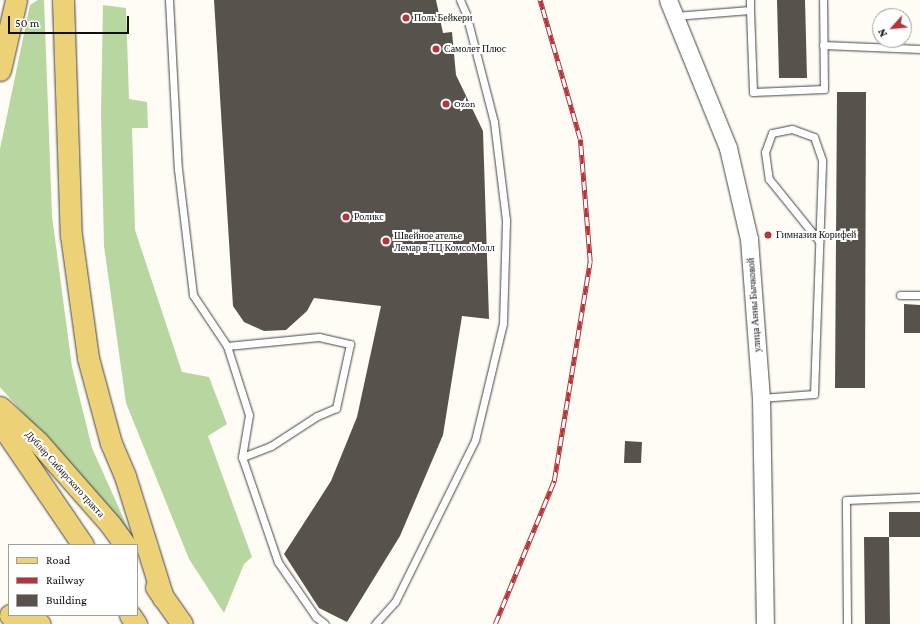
<!DOCTYPE html>
<meta charset="utf-8">
<style>
body{margin:0}
#map{position:relative;width:920px;height:624px;overflow:hidden;background:#fefcf5;font-family:"Crimson Pro",serif}
div>[style]{position:absolute}
.forest>*{inset:0;background:#b8d6a0}
.building>*{inset:0;background:#58524d}
.roads{filter:drop-shadow(0 0 1px #434343) drop-shadow(0 0 1px #434343)}
.service>*{height:7px;margin:-3.5px;padding:0 3.5px;transform-origin:3.5px;border-radius:3.5px;background:#fff}
.tertiary>*{height:17px;margin:-8.5px;padding:0 8.5px;transform-origin:8.5px;border-radius:8.5px;background:#fff}
.primary>*{height:21px;margin:-10.5px;padding:0 10.5px;transform-origin:10.5px;border-radius:10.5px;background:#edd176}
.rail>*{height:4.5px;margin-top:-2.25px;transform-origin:0;background:repeating-linear-gradient(90deg,#fff 0 9px,#b63338 0 18px);box-sizing:border-box;border-block:1px solid #b63338}
.dots>*{width:11px;height:11px;translate:-50% -50%;box-sizing:border-box;border:2px solid #fff;border-radius:50%}
span{translate:-50% -50%;white-space:nowrap;text-align:center;line-height:1.15;-webkit-text-stroke:4px #fff;paint-order:stroke}
.poi-label{font-size:10px;color:#101010}
.left{translate:0 -50%;text-align:left}
.street-label{font-size:10px;color:#101010}
.legend{position:absolute;left:8px;top:544px;width:130px;height:72px;box-sizing:border-box;background:#fff;border:1px solid #9f9f9f;margin:0;padding:5px 7px;list-style:none;font-size:12px;color:#101010}
.legend li{display:flex;align-items:center;gap:8px;height:20px}
.legend b{width:20px;border:1px solid #9f9f9f}
.north{position:absolute;left:872px;top:8px;width:40px;height:40px;box-sizing:border-box;background:#fff;border:1px solid #9f9f9f;border-radius:50%;rotate:243deg;font-size:11px;font-weight:700;line-height:16px;text-align:center;color:#101010}
.north::after{content:'';display:block;margin:auto;width:14px;height:18px;background:#b63338;clip-path:polygon(50% 0,100% 100%,50% 72%,0 100%)}
.scale{position:absolute;left:8px;top:16px;width:121px;height:18px;box-sizing:border-box;border:2px solid #101010;border-top:0;padding-left:5px;font-size:12px;line-height:14px;white-space:nowrap;color:#101010;-webkit-text-stroke:3px #fff;paint-order:stroke}
</style>
<div id="map">
<div class="forest">
<div style="clip-path:polygon(38px 0,44px 0,52px 216px,72px 367px,92px 448px,131px 535px,0 387px,0 149px,30px 5px)"></div>
<div style="clip-path:polygon(103px 5px,126px 8px,129px 99px,147px 102px,148px 128px,132px 128px,135px 230px,182px 372px,209px 377px,227px 424px,208px 436px,252px 557px,244px 564px,224px 613px,189px 559px,126px 403px,104px 246px,101px 114px)"></div>
</div>
<div class="building">
<div style="clip-path:polygon(214px 0,436px 0,443px 33px,452px 32px,456px 75px,483px 131px,489px 319px,462px 316px,443px 435px,400px 536px,347px 622px,319px 608px,284px 554px,331px 481px,357px 417px,381px 306px,314px 298px,307px 311px,286px 330px,264px 331px,244px 322px,233px 306px)"></div>
<div style="clip-path:polygon(777px 0,805px 0,807px 78px,779px 78px)"></div>
<div style="clip-path:polygon(837px 92px,866px 92px,865px 388px,835px 388px)"></div>
<div style="clip-path:polygon(904px 304px,920px 305px,920px 333px,904px 333px)"></div>
<div style="clip-path:polygon(625px 441px,642px 442px,641px 463px,624px 463px)"></div>
<div style="clip-path:polygon(889px 512px,920px 512px,920px 537px,889px 537px)"></div>
<div style="clip-path:polygon(864px 537px,889px 537px,890px 624px,865px 624px)"></div>
</div>
<div class="roads">
<div class="service">
<div style="left:169px;top:0;width:169px;rotate:87deg"></div>
<div style="left:178px;top:169px;width:127px;rotate:83.2deg"></div>
<div style="left:193px;top:295px;width:61px;rotate:56.3deg"></div>
<div style="left:227px;top:346px;width:72px;rotate:72.3deg"></div>
<div style="left:249px;top:415px;width:43px;rotate:99.5deg"></div>
<div style="left:242px;top:457px;width:111px;rotate:71.1deg"></div>
<div style="left:278px;top:562px;width:67px;rotate:55.4deg"></div>
<div style="left:316px;top:617px;width:11px;rotate:38deg"></div>
<div style="left:750px;top:10px;width:82px;rotate:87.9deg"></div>
<div style="left:753px;top:92px;width:71px;rotate:-2.4deg"></div>
<div style="left:824px;top:89px;width:89px;rotate:-90.6deg"></div>
<div style="left:675px;top:16px;width:75px;rotate:-4.6deg"></div>
<div style="left:750px;top:10px;width:10px;rotate:-90deg"></div>
<div style="left:823px;top:45px;width:97px;rotate:2.4deg"></div>
<div style="left:900px;top:295px;width:20px"></div>
<div style="left:227px;top:346px;width:92px;rotate:-5.6deg"></div>
<div style="left:319px;top:337px;width:32px;rotate:13deg"></div>
<div style="left:350px;top:344px;width:66px;rotate:102.3deg"></div>
<div style="left:336px;top:408px;width:21px;rotate:157deg"></div>
<div style="left:317px;top:416px;width:55px;rotate:146.9deg"></div>
<div style="left:271px;top:446px;width:31px;rotate:159deg"></div>
<div style="left:761px;top:398px;width:53px;rotate:-4.3deg"></div>
<div style="left:814px;top:394px;width:234px;rotate:-88deg"></div>
<div style="left:822px;top:160px;width:24px;rotate:-109deg"></div>
<div style="left:814px;top:137px;width:23px;rotate:-160deg"></div>
<div style="left:792px;top:129px;width:20px;rotate:169deg"></div>
<div style="left:772px;top:133px;width:20px;rotate:110deg"></div>
<div style="left:765px;top:152px;width:27px;rotate:82deg"></div>
<div style="left:769px;top:179px;width:80px;rotate:51.1deg"></div>
<div style="left:375px;top:624px;width:30px;rotate:-48deg"></div>
<div style="left:395px;top:602px;width:181px;rotate:-63.7deg"></div>
<div style="left:475px;top:440px;width:120px;rotate:-76.5deg"></div>
<div style="left:503px;top:323px;width:103px;rotate:-88.3deg"></div>
<div style="left:506px;top:220px;width:99px;rotate:-97deg"></div>
<div style="left:494px;top:122px;width:112px;rotate:-104.5deg"></div>
<div style="left:466px;top:14px;width:15px;rotate:-113deg"></div>
<div style="left:847px;top:624px;width:124px;rotate:-90.5deg"></div>
<div style="left:846px;top:500px;width:74px;rotate:-2.3deg"></div>
</div>
<div class="tertiary">
<div style="left:668px;top:0;width:160px;rotate:67.9deg"></div>
<div style="left:728px;top:148px;width:93px;rotate:77deg"></div>
<div style="left:749px;top:239px;width:159px;rotate:85.7deg"></div>
<div style="left:761px;top:398px;width:226px;rotate:89deg"></div>
</div>
<div class="primary">
<div style="left:63px;top:0;width:235px;rotate:88.1deg"></div>
<div style="left:71px;top:235px;width:124px;rotate:82.1deg"></div>
<div style="left:88px;top:358px;width:88px;rotate:74.9deg"></div>
<div style="left:111px;top:443px;width:36px;rotate:67deg"></div>
<div style="left:125px;top:476px;width:128px;rotate:72.7deg"></div>
<div style="left:0;top:70px;width:72px;rotate:-77.1deg"></div>
<div style="left:0;top:407px;width:52px;rotate:42.6deg"></div>
<div style="left:38px;top:442px;width:109px;rotate:48.7deg"></div>
<div style="left:110px;top:524px;width:26px;rotate:54deg"></div>
<div style="left:0;top:423px;width:148px;rotate:55.8deg"></div>
<div style="left:156px;top:587px;width:45px;rotate:54.9deg"></div>
<div style="left:10px;top:615px;width:31px;rotate:17deg"></div>
<div style="left:130px;top:615px;width:11px;rotate:56deg"></div>
</div>
</div>
<div class="rail">
<div style="left:495px;top:624px;width:155px;rotate:-67.6deg"></div>
<div style="left:554px;top:481px;width:222px;rotate:-80.7deg"></div>
<div style="left:590px;top:262px;width:123px;rotate:-94.6deg"></div>
<div style="left:580px;top:139px;width:145px;rotate:-106.1deg"></div>
</div>
<div class="dots">
<div style="left:406px;top:18px;background:#b63338"></div>
<div style="left:436px;top:49px;background:#b63338"></div>
<div style="left:446px;top:104px;background:#b63338"></div>
<div style="left:346px;top:217px;background:#b63338"></div>
<div style="left:768px;top:235px;background:#b63338"></div>
<div style="left:386px;top:241px;background:#b63338"></div>
</div>
<div class="poi-label">
<span class="left" style="left:414px;top:18px">Поль Бейкери</span>
<span class="left" style="left:444px;top:49px">Самолет Плюс</span>
<span class="left" style="left:454px;top:104px">Ozon</span>
<span class="left" style="left:354px;top:217px">Роликс</span>
<span class="left" style="left:394px;top:241px">Швейное ателье<br>Лемар в ТЦ КомсоМолл</span>
<span class="left" style="left:776px;top:235px">Гимназия Корифей</span>
</div>
<div class="street-label">
<span style="left:754px;top:305px;rotate:-94deg">улица Анны Бычковой</span>
<span style="left:65px;top:474px;rotate:48deg">Дублёр Сибирского тракта</span>
</div>
<ul class="legend">
<li><b style="height:5px;background:#edd176"></b>Road</li>
<li><b style="height:5px;background:#b63338"></b>Railway</li>
<li><b style="height:11px;background:#58524d"></b>Building</li>
</ul>
<div class="north">N</div>
<div class="scale">50 m</div>
</div>
